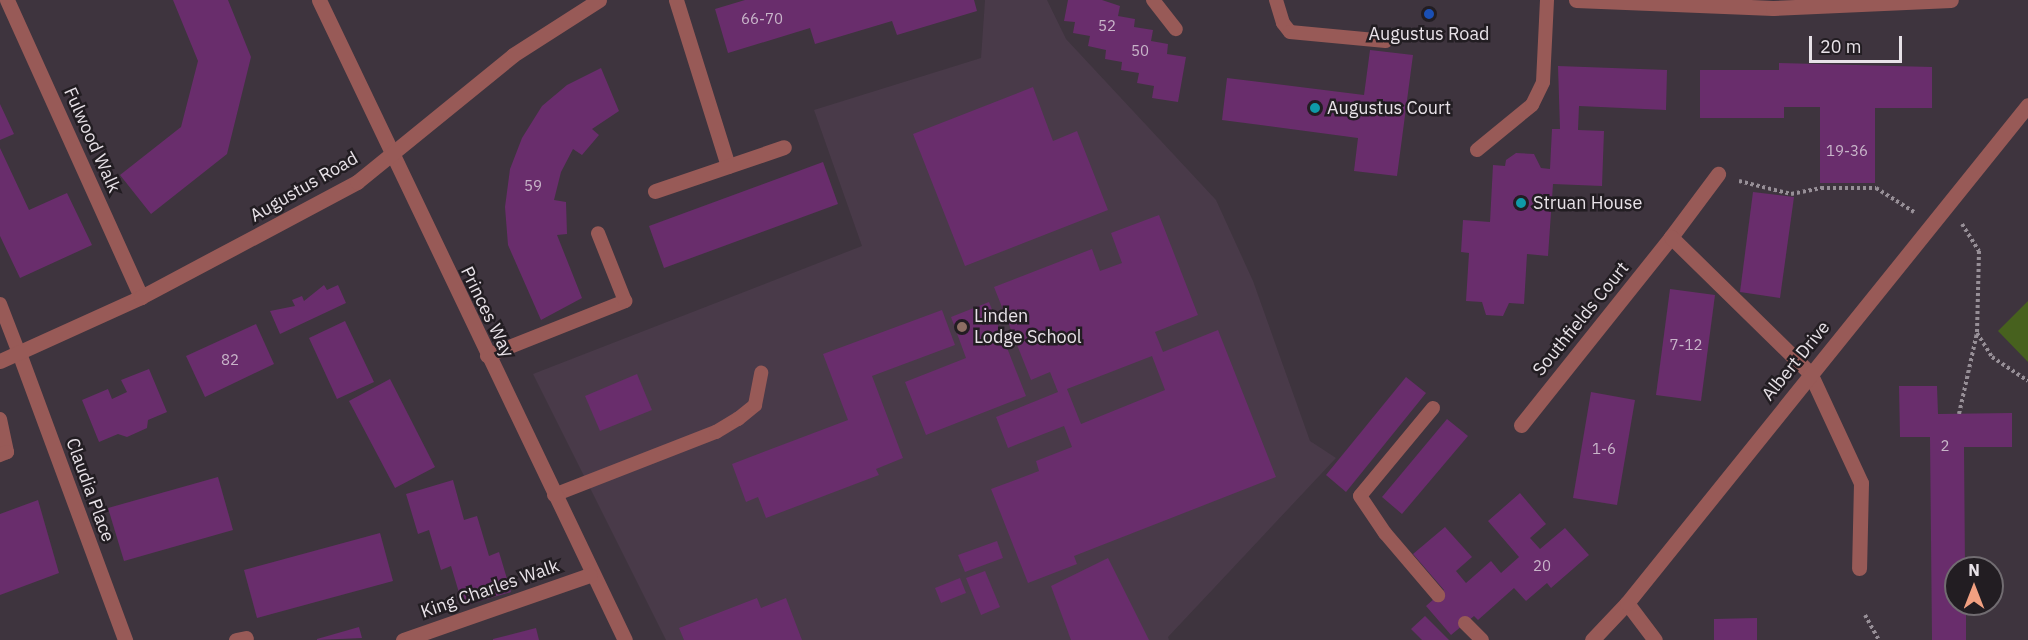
<!DOCTYPE html>
<style>
body{margin:0}
#map{position:relative;width:2028px;height:640px;overflow:hidden;background:#3e343e;font-family:"IBM Plex Sans",sans-serif}
div>[style]{position:absolute}
.built>*{inset:0;background:#493a49}
.green>*{inset:0;background:#47611e}
.building>*{inset:0;background:#692d6c}
.path>*{height:4px;margin-top:-2px;transform-origin:0;background:repeating-linear-gradient(90deg,#978f97 0 3px,transparent 0 6px)}
.service>*{height:14px;margin:-7px;padding:0 7px;transform-origin:7px;border-radius:7px;background:#985a57}
.minor>*{height:15px;margin:-7.5px;padding:0 7.5px;transform-origin:7.5px;border-radius:7.5px;background:#985a57}
.tertiary>*{height:15px;margin:-7.5px;padding:0 7.5px;transform-origin:7.5px;border-radius:7.5px;background:#985a57}
.dots>*{width:16px;height:16px;translate:-50% -50%;box-sizing:border-box;border:3px solid #221d22;border-radius:50%}
span{translate:-50% -50%;white-space:nowrap;text-align:center;line-height:1.15;-webkit-text-stroke:5px #221d22;paint-order:stroke}
.number-label{font-size:15px;color:#c8b5c9}
.number-label span{-webkit-text-stroke-width:0}
.poi-label{font-size:18px;color:#e8e2e8}
.left{translate:0 -50%;text-align:left}
.street-label{font-size:18px;color:#e8e2e8}
.north{position:absolute;left:1944px;top:556px;width:60px;height:60px;box-sizing:border-box;background:#221d22;border:2px solid #716c71;border-radius:50%;rotate:0deg;font-size:16px;font-weight:700;line-height:24px;text-align:center;color:#e8e2e8}
.north::after{content:'';display:block;margin:auto;width:21px;height:27px;background:#f2a081;clip-path:polygon(50% 0,100% 100%,50% 72%,0 100%)}
.scale{position:absolute;left:1809px;top:36px;width:93px;height:27px;box-sizing:border-box;border:3px solid #e8e2e8;border-top:0;padding-left:8px;font-size:18px;line-height:21px;white-space:nowrap;color:#e8e2e8;-webkit-text-stroke:4px #221d22;paint-order:stroke}
</style>
<div id="map">
<div class="built">
<div style="clip-path:polygon(985px 0,1047px 0,1066px 39px,1216px 200px,1253px 281px,1310px 441px,1336px 458px,1168px 637px,1169px 640px,666px 640px,533px 374px,862px 246px,814px 110px,981px 58px)"></div>
</div>
<div class="green">
<div style="clip-path:polygon(2028px 301px,2028px 362px,1998px 331px)"></div>
</div>
<div class="building">
<div style="clip-path:polygon(173px 0,228px 0,251px 57px,227px 154px,151px 214px,120px 175px,181px 127px,198px 61px)"></div>
<div style="clip-path:polygon(745px 0,974px 0,977px 11px,897px 35px,892px 21px,815px 44px,810px 28px,728px 53px,715px 9px)"></div>
<div style="clip-path:polygon(1068px 0,1102px 0,1120px 6px,1118px 16px,1135px 19px,1134px 27px,1153px 30px,1151px 41px,1168px 44px,1167px 54px,1186px 57px,1178px 102px,1152px 98px,1154px 86px,1137px 83px,1139px 73px,1121px 70px,1122px 62px,1105px 59px,1106px 50px,1088px 46px,1090px 36px,1073px 33px,1075px 22px,1064px 21px)"></div>
<div style="clip-path:polygon(1370px 50px,1413px 55px,1397px 176px,1354px 171px,1358px 138px,1222px 120px,1227px 78px,1364px 95px)"></div>
<div style="clip-path:polygon(1779px 63px,1932px 67px,1932px 108px,1875px 108px,1875px 183px,1820px 183px,1820px 107px,1784px 107px,1784px 118px,1700px 118px,1700px 70px,1779px 70px)"></div>
<div style="clip-path:polygon(1558px 66px,1667px 70px,1666px 110px,1579px 106px,1578px 130px,1604px 131px,1602px 186px,1553px 184px,1548px 256px,1527px 254px,1524px 304px,1509px 303px,1503px 316px,1486px 315px,1482px 302px,1466px 301px,1469px 253px,1461px 252px,1463px 220px,1490px 222px,1493px 165px,1505px 166px,1506px 160px,1516px 153px,1534px 154px,1541px 168px,1550px 169px,1552px 129px,1560px 129px)"></div>
<div style="clip-path:polygon(601px 68px,619px 111px,592px 129px,599px 135px,582px 155px,573px 149px,561px 172px,554px 200px,566px 202px,567px 234px,557px 235px,582px 298px,541px 320px,508px 245px,505px 207px,510px 169px,522px 138px,542px 106px,567px 85px)"></div>
<div style="clip-path:polygon(1033px 87px,1053px 141px,1077px 131px,1108px 210px,965px 266px,913px 134px)"></div>
<div style="clip-path:polygon(0 104px,14px 134px,0 140px)"></div>
<div style="clip-path:polygon(0 148px,29px 210px,67px 193px,92px 245px,20px 278px,0 236px)"></div>
<div style="clip-path:polygon(823px 162px,838px 204px,664px 268px,649px 226px)"></div>
<div style="clip-path:polygon(1753px 192px,1794px 197px,1780px 298px,1740px 292px)"></div>
<div style="clip-path:polygon(evenodd,1159px 215px,1198px 315px,1155px 332px,1163px 352px,1218px 330px,1276px 477px,1074px 556px,1077px 564px,1028px 583px,991px 489px,1039px 471px,1036px 461px,1072px 447px,1064px 426px,1008px 448px,996px 417px,1058px 392px,1050px 372px,1031px 380px,994px 287px,1092px 249px,1100px 271px,1122px 263px,1111px 233px,1159px 215px,1152px 356px,1165px 390px,1081px 424px,1067px 389px,1152px 356px)"></div>
<div style="clip-path:polygon(324px 285px,327px 290px,338px 285px,346px 303px,280px 334px,270px 311px,295px 306px,292px 300px,302px 296px,304px 301px)"></div>
<div style="clip-path:polygon(1670px 289px,1715px 295px,1701px 401px,1656px 395px)"></div>
<div style="clip-path:polygon(989px 302px,1026px 396px,926px 435px,905px 382px,966px 358px,951px 317px)"></div>
<div style="clip-path:polygon(942px 310px,955px 345px,872px 376px,903px 458px,876px 469px,879px 475px,766px 518px,758px 497px,746px 502px,732px 464px,848px 420px,823px 354px)"></div>
<div style="clip-path:polygon(345px 321px,374px 382px,337px 399px,309px 338px)"></div>
<div style="clip-path:polygon(256px 324px,274px 364px,205px 397px,186px 356px)"></div>
<div style="clip-path:polygon(149px 369px,167px 412px,148px 420px,147px 428px,127px 437px,118px 434px,99px 442px,82px 400px,108px 389px,112px 399px,127px 392px,121px 380px)"></div>
<div style="clip-path:polygon(637px 374px,652px 410px,600px 431px,585px 396px)"></div>
<div style="clip-path:polygon(1406px 377px,1426px 393px,1346px 492px,1326px 475px)"></div>
<div style="clip-path:polygon(390px 379px,435px 467px,395px 488px,349px 401px)"></div>
<div style="clip-path:polygon(1899px 386px,1937px 386px,1938px 414px,2012px 413px,2012px 447px,1964px 447px,1965px 568px,1956px 568px,1956px 604px,1966px 604px,1966px 640px,1932px 640px,1930px 437px,1900px 437px)"></div>
<div style="clip-path:polygon(1591px 392px,1635px 400px,1617px 505px,1573px 498px)"></div>
<div style="clip-path:polygon(1447px 419px,1468px 436px,1402px 514px,1382px 497px)"></div>
<div style="clip-path:polygon(218px 477px,233px 530px,124px 561px,108px 508px)"></div>
<div style="clip-path:polygon(453px 480px,464px 520px,477px 516px,489px 556px,499px 552px,511px 592px,463px 606px,451px 566px,441px 570px,429px 530px,418px 534px,406px 494px)"></div>
<div style="clip-path:polygon(1520px 493px,1546px 524px,1530px 538px,1540px 549px,1565px 528px,1589px 555px,1551px 588px,1547px 583px,1526px 601px,1514px 588px,1478px 620px,1474px 616px,1451px 635px,1426px 606px,1444px 590px,1413px 554px,1445px 527px,1472px 557px,1456px 571px,1466px 583px,1491px 561px,1501px 573px,1519px 557px,1488px 521px)"></div>
<div style="clip-path:polygon(38px 500px,59px 573px,0 595px,0 514px)"></div>
<div style="clip-path:polygon(380px 533px,393px 581px,257px 618px,244px 570px)"></div>
<div style="clip-path:polygon(997px 541px,1003px 558px,965px 572px,958px 555px)"></div>
<div style="clip-path:polygon(1108px 558px,1149px 640px,1071px 640px,1051px 586px)"></div>
<div style="clip-path:polygon(985px 571px,1000px 607px,981px 615px,966px 578px)"></div>
<div style="clip-path:polygon(960px 578px,966px 593px,941px 603px,935px 588px)"></div>
<div style="clip-path:polygon(757px 598px,761px 608px,786px 598px,802px 640px,684px 640px,679px 628px)"></div>
<div style="clip-path:polygon(1425px 616px,1449px 640px,1422px 640px,1411px 629px)"></div>
<div style="clip-path:polygon(1757px 618px,1757px 640px,1714px 640px,1714px 619px)"></div>
<div style="clip-path:polygon(359px 627px,362px 638px,317px 640px,317px 639px)"></div>
<div style="clip-path:polygon(536px 628px,539px 640px,493px 640px,493px 639px)"></div>
</div>
<div class="path">
<div style="left:1739px;top:181px;width:54px;rotate:14deg"></div>
<div style="left:1791px;top:194px;width:31px;rotate:-11deg"></div>
<div style="left:1821px;top:188px;width:55px"></div>
<div style="left:1876px;top:188px;width:45px;rotate:32.3deg"></div>
<div style="left:1962px;top:224px;width:32px;rotate:58deg"></div>
<div style="left:1979px;top:251px;width:82px;rotate:91.4deg"></div>
<div style="left:1977px;top:333px;width:28px;rotate:58deg"></div>
<div style="left:1992px;top:357px;width:43px;rotate:33.7deg"></div>
<div style="left:1959px;top:414px;width:83px;rotate:-77.5deg"></div>
<div style="left:1865px;top:615px;width:29px;rotate:61deg"></div>
</div>
<div class="service">
<div style="left:1153px;top:0;width:37px;rotate:52deg"></div>
<div style="left:1276px;top:0;width:24px;rotate:73deg"></div>
<div style="left:1283px;top:23px;width:11px;rotate:52deg"></div>
<div style="left:1290px;top:32px;width:96px;rotate:5.4deg"></div>
<div style="left:1477px;top:150px;width:71px;rotate:-39.3deg"></div>
<div style="left:1532px;top:105px;width:25px;rotate:-64deg"></div>
<div style="left:1543px;top:82px;width:82px;rotate:-87.2deg"></div>
<div style="left:0;top:304px;width:53px;rotate:68.8deg"></div>
<div style="left:487px;top:356px;width:149px;rotate:-21.7deg"></div>
<div style="left:625px;top:301px;width:73px;rotate:-111.7deg"></div>
<div style="left:1433px;top:408px;width:114px;rotate:129.7deg"></div>
<div style="left:1360px;top:496px;width:45px;rotate:56deg"></div>
<div style="left:1385px;top:533px;width:82px;rotate:49.5deg"></div>
<div style="left:0;top:419px;width:34px;rotate:78deg"></div>
<div style="left:7px;top:452px;width:8px;rotate:157deg"></div>
<div style="left:554px;top:495px;width:174px;rotate:-21.3deg"></div>
<div style="left:716px;top:432px;width:26px;rotate:-31deg"></div>
<div style="left:738px;top:419px;width:22px;rotate:-39deg"></div>
<div style="left:755px;top:405px;width:33px;rotate:-79deg"></div>
<div style="left:1465px;top:623px;width:24px;rotate:45deg"></div>
</div>
<div class="minor">
<div style="left:7px;top:0;width:326px;rotate:65.7deg"></div>
<div style="left:319px;top:0;width:709px;rotate:64.45deg"></div>
<div style="left:676px;top:0;width:174px;rotate:72.6deg"></div>
<div style="left:655px;top:191px;width:136px;rotate:-18.8deg"></div>
<div style="left:1671px;top:237px;width:79px;rotate:-53.3deg"></div>
<div style="left:19px;top:353px;width:306px;rotate:69.7deg"></div>
<div style="left:1521px;top:425px;width:241px;rotate:-51.4deg"></div>
<div style="left:1671px;top:237px;width:194px;rotate:44.4deg"></div>
<div style="left:1810px;top:373px;width:121px;rotate:65.1deg"></div>
<div style="left:1861px;top:483px;width:85px;rotate:91.3deg"></div>
<div style="left:1627px;top:603px;width:46px;rotate:52.9deg"></div>
<div style="left:236px;top:640px;width:10px;rotate:-11deg"></div>
<div style="left:403px;top:640px;width:198px;rotate:-19.2deg"></div>
<div style="left:1592px;top:640px;width:51px;rotate:-46.6deg"></div>
<div style="left:1627px;top:603px;width:639px;rotate:-51.16deg"></div>
</div>
<div class="tertiary">
<div style="left:1576px;top:0;width:197px;rotate:2.3deg"></div>
<div style="left:1773px;top:8px;width:178px;rotate:-2.6deg"></div>
<div style="left:0;top:361px;width:155px;rotate:-24.4deg"></div>
<div style="left:141px;top:297px;width:245px;rotate:-28deg"></div>
<div style="left:357px;top:182px;width:201px;rotate:-39.1deg"></div>
<div style="left:513px;top:55px;width:102px;rotate:-32.6deg"></div>
</div>
<div class="dots">
<div style="left:1429px;top:14px;background:#1a4fb4"></div>
<div style="left:1315px;top:108px;background:#0f9aa8"></div>
<div style="left:1521px;top:203px;background:#0f9aa8"></div>
<div style="left:962px;top:327px;background:#8d6e63"></div>
</div>
<div class="number-label">
<span style="left:762px;top:19px">66-70</span>
<span style="left:1107px;top:26px">52</span>
<span style="left:1140px;top:51px">50</span>
<span style="left:1847px;top:151px">19-36</span>
<span style="left:533px;top:186px">59</span>
<span style="left:1686px;top:345px">7-12</span>
<span style="left:230px;top:360px">82</span>
<span style="left:1945px;top:446px">2</span>
<span style="left:1604px;top:449px">1-6</span>
<span style="left:1542px;top:566px">20</span>
</div>
<div class="poi-label">
<span style="left:1429px;top:34px">Augustus Road</span>
<span class="left" style="left:1327px;top:108px">Augustus Court</span>
<span class="left" style="left:1533px;top:203px">Struan House</span>
<span class="left" style="left:974px;top:327px">Linden<br>Lodge School</span>
</div>
<div class="street-label">
<span style="left:92px;top:140px;rotate:66deg">Fulwood Walk</span>
<span style="left:304px;top:187px;rotate:-30deg">Augustus Road</span>
<span style="left:487px;top:312px;rotate:64deg">Princes Way</span>
<span style="left:1581px;top:319px;rotate:-51deg">Southfields Court</span>
<span style="left:1796px;top:361px;rotate:-51deg">Albert Drive</span>
<span style="left:90px;top:490px;rotate:70deg">Claudia Place</span>
<span style="left:490px;top:589px;rotate:-19deg">King Charles Walk</span>
</div>
<div class="north">N</div>
<div class="scale">20 m</div>
</div>
